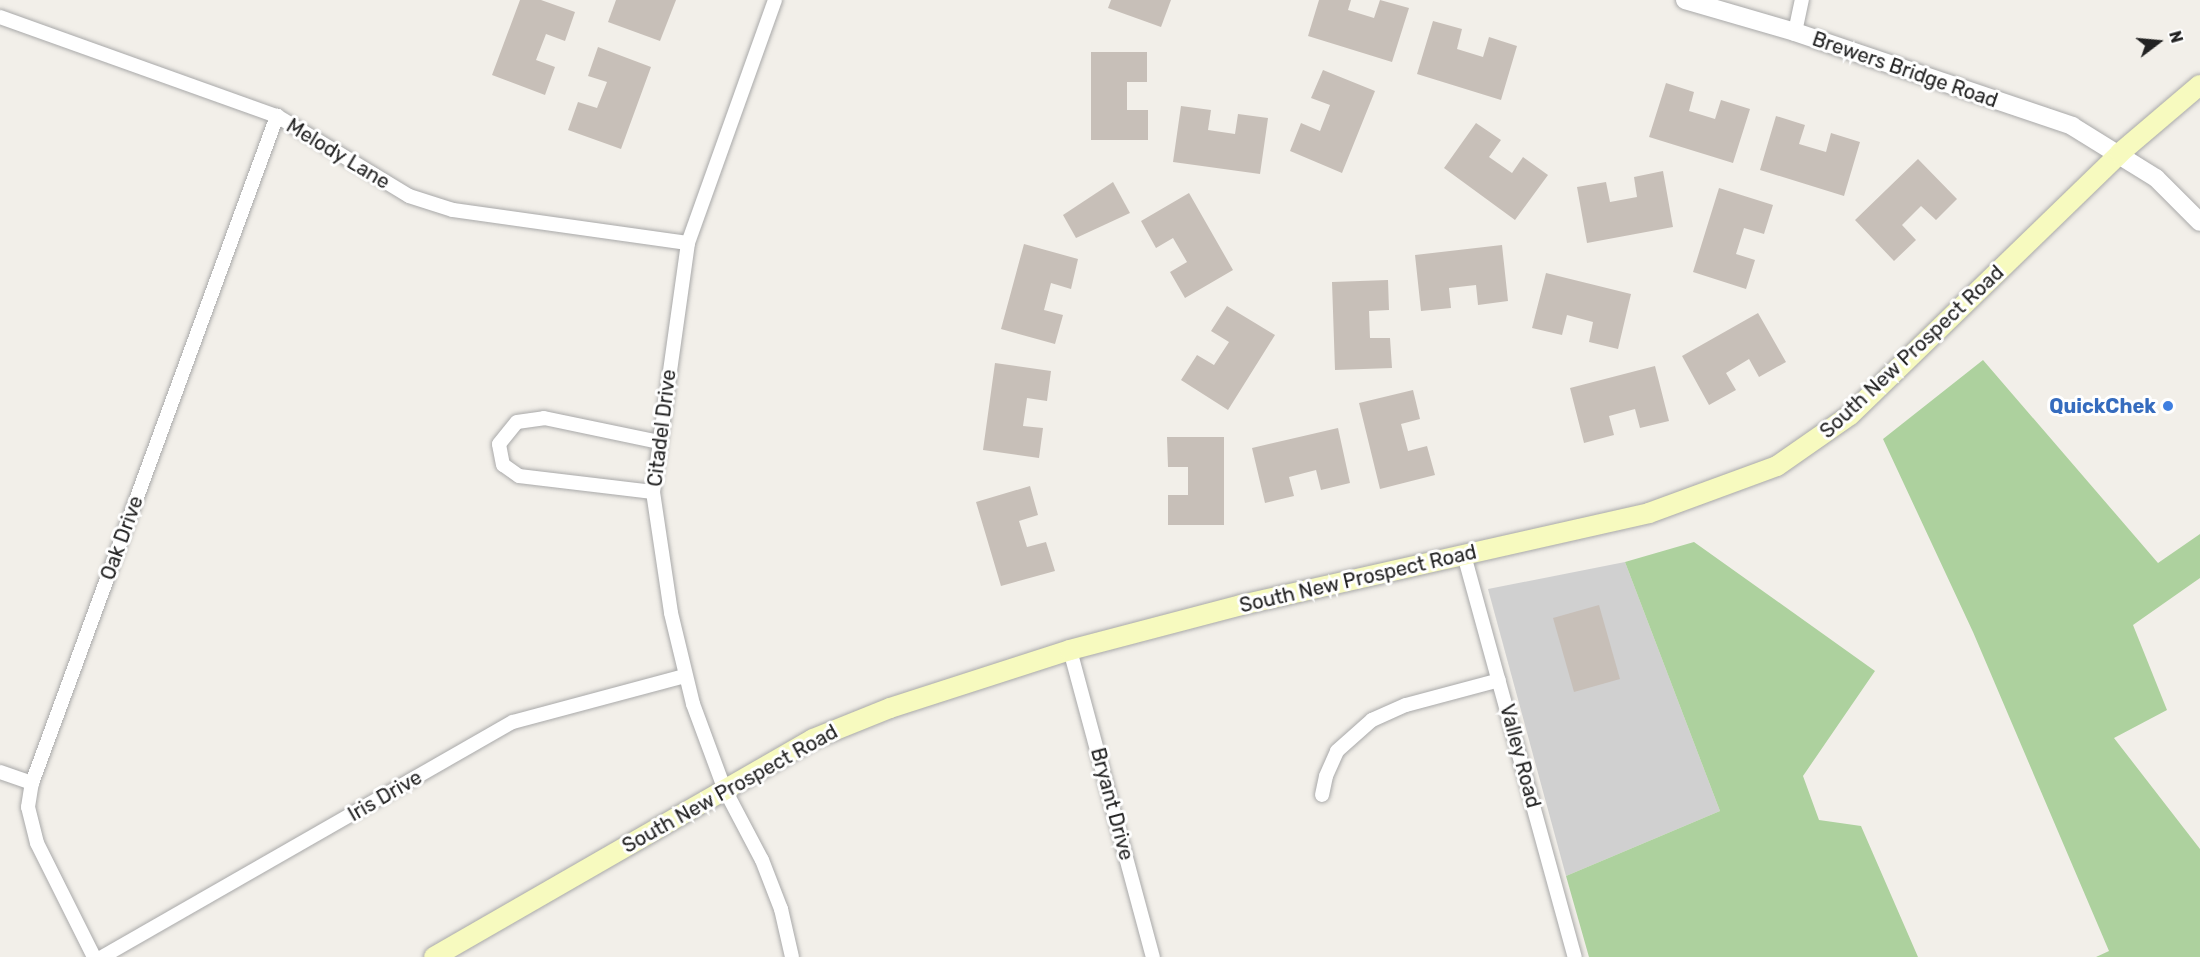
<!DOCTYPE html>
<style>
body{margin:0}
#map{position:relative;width:2200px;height:957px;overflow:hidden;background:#f2efe9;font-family:Rubik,sans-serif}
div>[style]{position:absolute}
.religious>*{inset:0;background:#d0d0d0}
.forest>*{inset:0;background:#add19e}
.building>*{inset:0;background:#c7bfb8}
.roads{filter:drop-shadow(0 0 2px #a9a9a9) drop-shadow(0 0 2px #a9a9a9)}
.minor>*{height:14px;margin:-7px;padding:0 7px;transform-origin:7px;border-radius:7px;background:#fff}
.tertiary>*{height:18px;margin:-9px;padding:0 9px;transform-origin:9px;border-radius:9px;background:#fff}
.secondary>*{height:20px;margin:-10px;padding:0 10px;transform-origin:10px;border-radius:10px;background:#f7fabf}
.dots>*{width:16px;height:16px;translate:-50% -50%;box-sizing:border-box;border:3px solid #fff;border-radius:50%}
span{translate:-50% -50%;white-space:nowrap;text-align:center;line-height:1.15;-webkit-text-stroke:6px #fff;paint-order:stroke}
.street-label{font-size:20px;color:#222}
.shop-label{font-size:20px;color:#366cbe;font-weight:700}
.right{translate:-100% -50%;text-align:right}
.north{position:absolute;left:2128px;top:12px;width:60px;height:60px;-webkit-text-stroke:4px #fff;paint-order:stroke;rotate:74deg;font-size:16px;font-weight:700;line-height:24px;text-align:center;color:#222}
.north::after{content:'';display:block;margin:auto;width:21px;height:27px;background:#222;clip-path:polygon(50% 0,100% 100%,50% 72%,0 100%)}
</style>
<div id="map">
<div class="religious">
<div style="clip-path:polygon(1625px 562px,1720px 811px,1566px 876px,1488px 589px)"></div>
</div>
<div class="forest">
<div style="clip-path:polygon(1983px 360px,2158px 563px,2200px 534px,2200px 578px,2133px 625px,2167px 710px,2114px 738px,2200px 849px,2200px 957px,2096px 957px,2109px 951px,1973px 632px,1883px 439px)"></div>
<div style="clip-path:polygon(1694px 542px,1875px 671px,1803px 776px,1819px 820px,1861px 826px,1918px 957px,1589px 957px,1566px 876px,1720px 811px,1625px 562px)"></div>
</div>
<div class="building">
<div style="clip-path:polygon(520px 0,541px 0,575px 12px,565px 41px,546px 34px,536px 60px,555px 67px,545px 95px,492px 75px)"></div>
<div style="clip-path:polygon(616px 0,676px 0,660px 41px,608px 22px)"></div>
<div style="clip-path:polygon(1111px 0,1171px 0,1161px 27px,1108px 8px)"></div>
<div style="clip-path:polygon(1319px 0,1351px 0,1348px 10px,1374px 18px,1380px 0,1409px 8px,1392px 62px,1308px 36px)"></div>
<div style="clip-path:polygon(1433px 21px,1462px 29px,1457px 49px,1483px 57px,1489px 37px,1517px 46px,1501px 100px,1417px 74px)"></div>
<div style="clip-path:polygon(598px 47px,651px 67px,621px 149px,568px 130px,578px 102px,597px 108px,607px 82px,588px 76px)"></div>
<div style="clip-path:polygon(1091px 52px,1147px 52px,1147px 82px,1127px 82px,1127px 110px,1148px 110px,1148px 140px,1091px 140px)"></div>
<div style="clip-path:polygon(1323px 70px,1375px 91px,1342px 173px,1290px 151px,1301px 123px,1320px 131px,1330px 105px,1311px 98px)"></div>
<div style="clip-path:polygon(1666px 83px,1694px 92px,1689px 111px,1715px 119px,1721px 100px,1750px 109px,1733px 163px,1649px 137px)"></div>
<div style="clip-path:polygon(1181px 106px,1211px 110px,1208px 130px,1235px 134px,1238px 114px,1268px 118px,1260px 174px,1173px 162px)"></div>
<div style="clip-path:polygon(1776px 116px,1805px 125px,1799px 144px,1826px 152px,1831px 133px,1860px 142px,1844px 196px,1760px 170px)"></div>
<div style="clip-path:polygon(1476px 123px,1501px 140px,1489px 157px,1512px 173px,1523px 157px,1548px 175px,1515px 220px,1444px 168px)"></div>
<div style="clip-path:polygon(1918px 159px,1957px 199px,1936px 220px,1921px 206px,1902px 225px,1916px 240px,1894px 261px,1855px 220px)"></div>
<div style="clip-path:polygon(1663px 171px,1673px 227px,1587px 243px,1577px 187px,1606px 182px,1610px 202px,1637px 197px,1634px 177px)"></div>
<div style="clip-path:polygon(1113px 182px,1130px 213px,1076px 238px,1063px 215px)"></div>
<div style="clip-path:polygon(1719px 188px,1773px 205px,1764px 234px,1744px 228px,1736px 254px,1755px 260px,1746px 289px,1693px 272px)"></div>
<div style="clip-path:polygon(1189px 193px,1233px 270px,1185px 298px,1170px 272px,1187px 262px,1173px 238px,1156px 248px,1141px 221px)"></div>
<div style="clip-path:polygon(1024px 244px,1078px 259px,1071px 289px,1051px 283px,1044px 310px,1063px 315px,1055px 344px,1001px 329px)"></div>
<div style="clip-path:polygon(1502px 245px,1508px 301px,1478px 305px,1476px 285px,1449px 288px,1451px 308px,1421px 311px,1415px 255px)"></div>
<div style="clip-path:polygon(1546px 273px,1631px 294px,1618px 349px,1589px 342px,1593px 322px,1567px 315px,1562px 335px,1532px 328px)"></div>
<div style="clip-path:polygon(1388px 280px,1389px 310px,1369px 311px,1370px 338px,1390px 338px,1392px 368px,1335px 370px,1332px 282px)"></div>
<div style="clip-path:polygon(1227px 306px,1275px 335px,1228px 410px,1181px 380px,1197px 355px,1214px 365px,1229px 342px,1211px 331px)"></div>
<div style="clip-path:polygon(1758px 313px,1786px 362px,1759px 377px,1749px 359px,1726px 373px,1736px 390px,1709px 405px,1682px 356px)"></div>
<div style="clip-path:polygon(995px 363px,1051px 371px,1047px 401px,1027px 398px,1023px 426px,1043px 428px,1039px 458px,983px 450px)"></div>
<div style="clip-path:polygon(1655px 366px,1669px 421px,1640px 428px,1635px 409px,1609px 416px,1614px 435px,1584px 443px,1570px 388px)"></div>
<div style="clip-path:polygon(1413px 390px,1420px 419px,1401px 424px,1408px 451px,1427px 446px,1435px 475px,1380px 489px,1359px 403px)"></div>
<div style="clip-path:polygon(1338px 428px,1350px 483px,1321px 490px,1316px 470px,1289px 477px,1294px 496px,1265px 503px,1252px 448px)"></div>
<div style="clip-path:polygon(1167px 437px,1224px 437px,1224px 525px,1168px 525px,1168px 495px,1188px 495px,1188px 467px,1168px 467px)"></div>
<div style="clip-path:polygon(1030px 486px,1038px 515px,1019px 521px,1027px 547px,1046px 542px,1055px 571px,1001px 586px,976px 502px)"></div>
<div style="clip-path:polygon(1599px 605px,1620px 679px,1574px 692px,1553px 618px)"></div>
</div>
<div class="roads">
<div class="minor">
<div style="left:775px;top:0;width:258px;rotate:109.7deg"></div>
<div style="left:688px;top:243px;width:251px;rotate:98deg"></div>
<div style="left:653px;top:492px;width:122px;rotate:81.5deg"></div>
<div style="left:671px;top:613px;width:94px;rotate:76.4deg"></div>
<div style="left:693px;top:704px;width:90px;rotate:69.7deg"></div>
<div style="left:724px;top:788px;width:81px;rotate:62.2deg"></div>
<div style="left:762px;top:860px;width:53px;rotate:68.8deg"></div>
<div style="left:781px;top:909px;width:49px;rotate:77.1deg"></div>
<div style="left:0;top:17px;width:294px;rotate:19.7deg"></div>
<div style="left:277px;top:116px;width:154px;rotate:31.2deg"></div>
<div style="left:409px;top:196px;width:46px;rotate:17.7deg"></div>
<div style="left:453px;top:210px;width:237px;rotate:8deg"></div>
<div style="left:1795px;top:32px;width:33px;rotate:-78deg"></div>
<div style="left:653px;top:492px;width:135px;rotate:-173.2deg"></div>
<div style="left:519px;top:476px;width:19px;rotate:-145deg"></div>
<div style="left:503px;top:465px;width:21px;rotate:-101deg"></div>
<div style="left:499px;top:444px;width:28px;rotate:-51deg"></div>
<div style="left:517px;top:422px;width:27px;rotate:-8deg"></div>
<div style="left:544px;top:418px;width:117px;rotate:11.8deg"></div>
<div style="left:1464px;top:555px;width:417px;rotate:74.6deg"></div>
<div style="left:1070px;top:650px;width:318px;rotate:74.9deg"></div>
<div style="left:0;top:772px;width:34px;rotate:19deg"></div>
<div style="left:1322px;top:795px;width:19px;rotate:-78deg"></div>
<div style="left:1326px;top:776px;width:27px;rotate:-66deg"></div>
<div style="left:1337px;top:751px;width:47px;rotate:-41.5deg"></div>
<div style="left:1372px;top:720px;width:37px;rotate:-24deg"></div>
<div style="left:1406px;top:705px;width:96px;rotate:-15deg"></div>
<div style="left:94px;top:957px;width:127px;rotate:-116.6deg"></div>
<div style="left:37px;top:843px;width:37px;rotate:-104deg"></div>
<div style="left:28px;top:807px;width:24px;rotate:-81deg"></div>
<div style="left:32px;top:783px;width:711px;rotate:-69.83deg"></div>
<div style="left:102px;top:957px;width:473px;rotate:-29.8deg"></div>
<div style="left:513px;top:722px;width:178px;rotate:-15deg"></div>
</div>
<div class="tertiary">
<div style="left:1685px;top:0;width:115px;rotate:16.2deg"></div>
<div style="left:1795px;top:32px;width:293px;rotate:18.7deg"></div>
<div style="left:2072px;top:126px;width:99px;rotate:31.8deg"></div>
<div style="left:2156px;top:178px;width:62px;rotate:45deg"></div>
</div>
<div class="secondary">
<div style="left:434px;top:957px;width:437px;rotate:-29.9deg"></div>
<div style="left:813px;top:739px;width:83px;rotate:-21.9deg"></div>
<div style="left:890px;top:708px;width:189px;rotate:-17.9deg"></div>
<div style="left:1070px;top:650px;width:177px;rotate:-14.7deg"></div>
<div style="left:1241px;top:605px;width:418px;rotate:-12.7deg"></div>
<div style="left:1649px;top:513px;width:136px;rotate:-20.2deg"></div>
<div style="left:1777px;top:466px;width:89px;rotate:-34.9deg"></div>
<div style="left:1850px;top:415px;width:376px;rotate:-44.1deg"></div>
<div style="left:2120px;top:153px;width:105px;rotate:-40.4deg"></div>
</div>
</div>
<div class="dots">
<div style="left:2168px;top:406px;background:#3f7fe0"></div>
</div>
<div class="street-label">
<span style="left:1905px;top:70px;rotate:19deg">Brewers Bridge Road</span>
<span style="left:338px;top:154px;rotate:31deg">Melody Lane</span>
<span style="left:1912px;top:352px;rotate:-43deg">South New Prospect Road</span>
<span style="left:662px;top:428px;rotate:-83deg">Citadel Drive</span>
<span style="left:122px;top:538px;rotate:-70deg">Oak Drive</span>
<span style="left:1358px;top:579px;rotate:-13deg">South New Prospect Road</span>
<span style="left:1520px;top:756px;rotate:75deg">Valley Road</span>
<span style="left:730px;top:789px;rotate:-29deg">South New Prospect Road</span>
<span style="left:385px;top:796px;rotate:-30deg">Iris Drive</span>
<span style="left:1112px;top:804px;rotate:75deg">Bryant Drive</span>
</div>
<div class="shop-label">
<span class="right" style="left:2156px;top:406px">QuickChek</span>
</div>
<div class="north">N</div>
</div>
